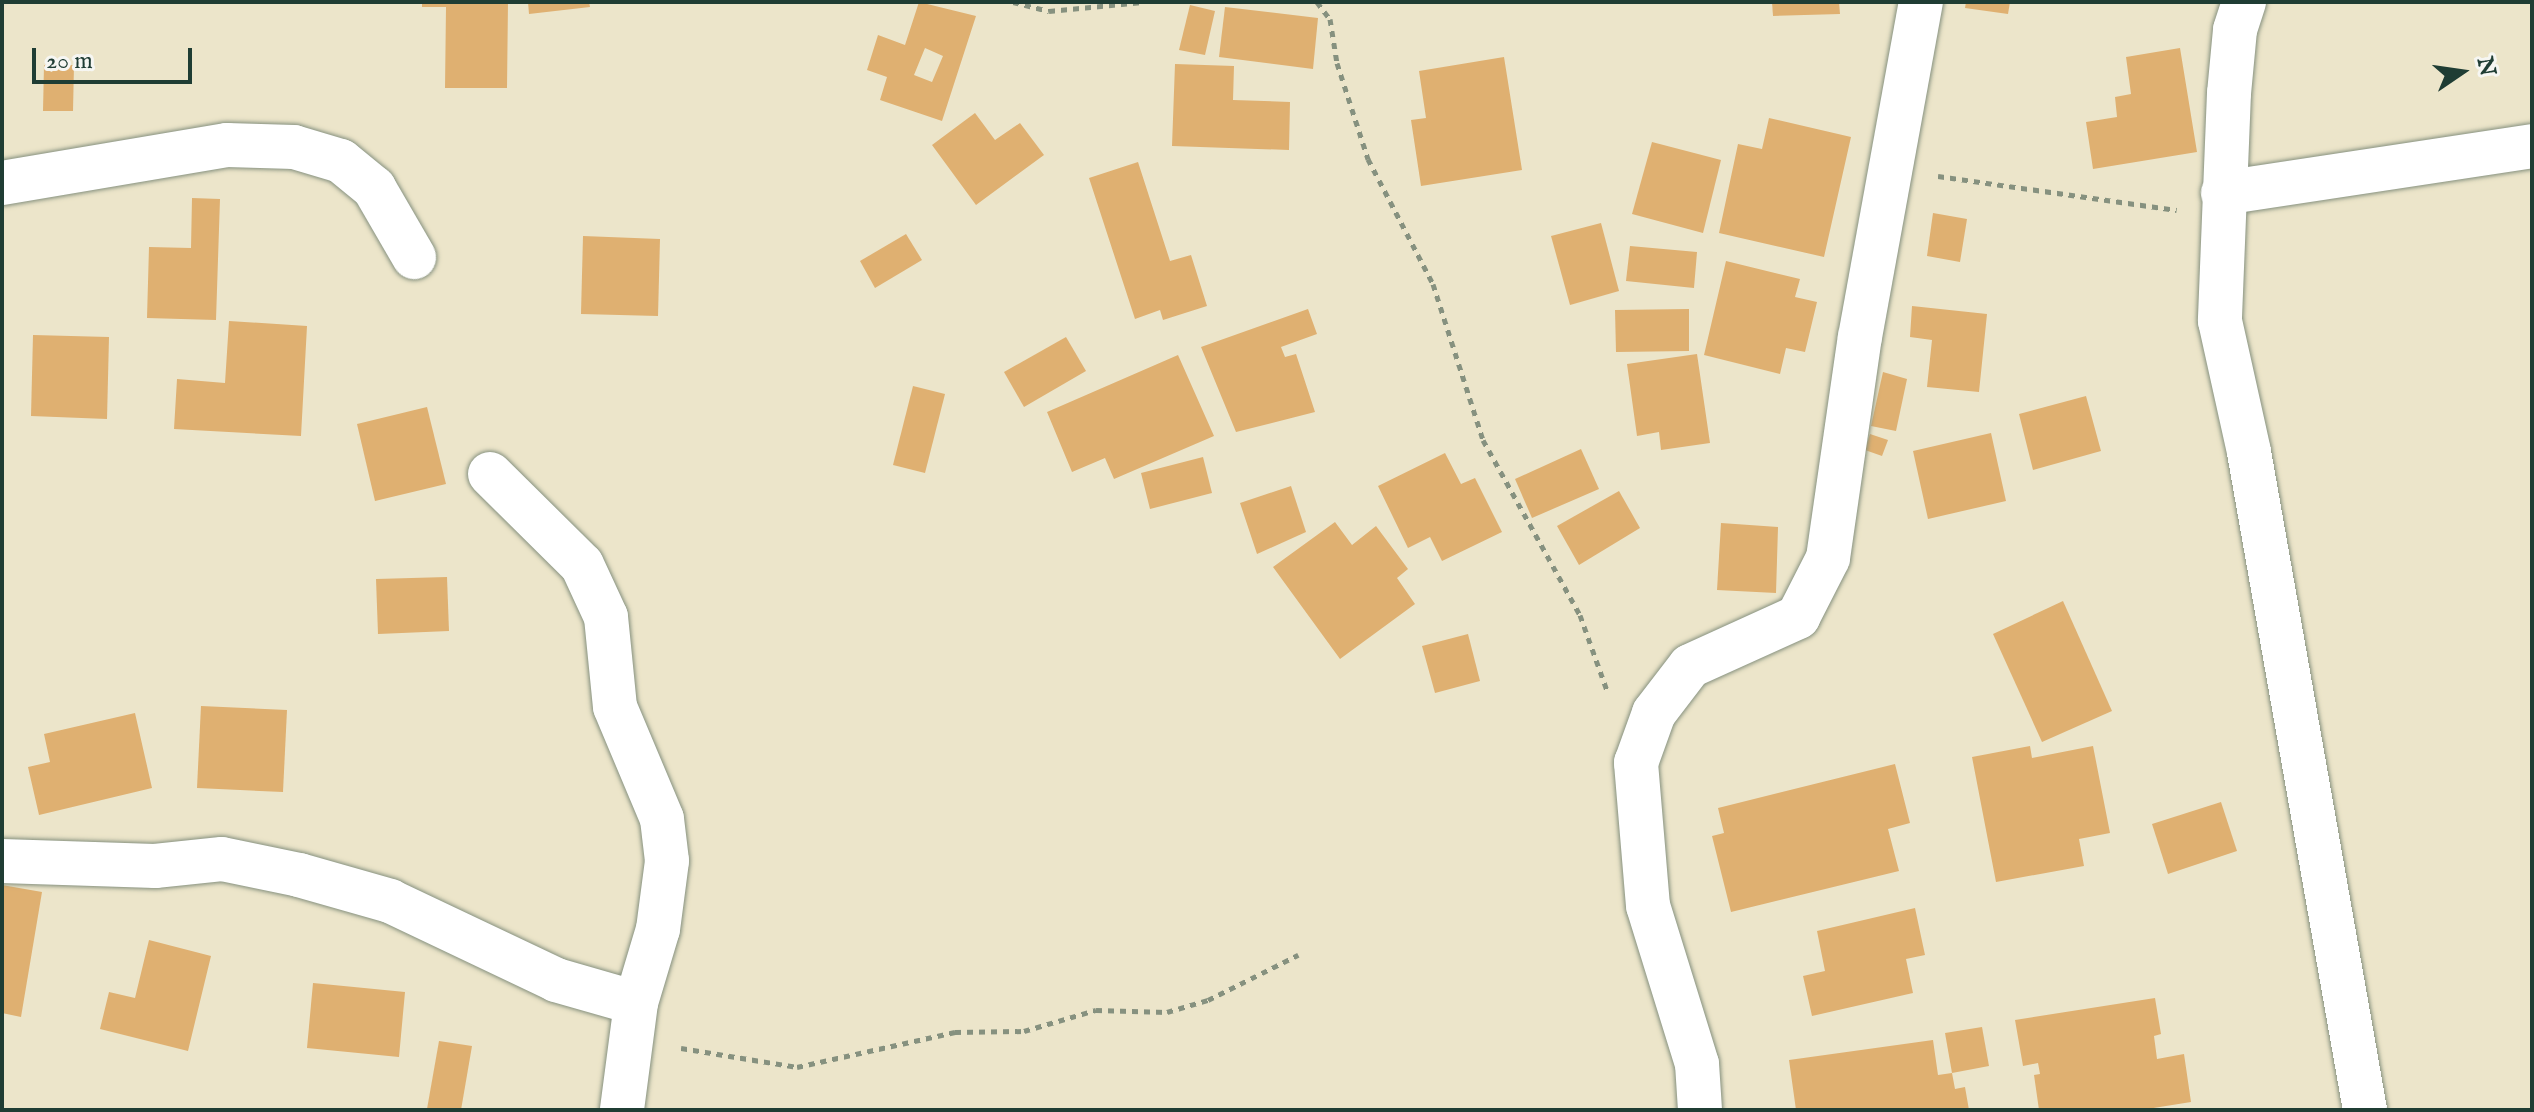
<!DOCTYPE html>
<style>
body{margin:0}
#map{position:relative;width:2534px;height:1112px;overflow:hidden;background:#ece5ca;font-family:"IM FELL English",serif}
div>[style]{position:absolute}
.building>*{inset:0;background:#dfb071}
.path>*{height:5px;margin-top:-2.5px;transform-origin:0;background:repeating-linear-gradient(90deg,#86917f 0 6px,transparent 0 12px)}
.roads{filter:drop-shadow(0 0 2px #86917f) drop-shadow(0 0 2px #86917f)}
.minor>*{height:44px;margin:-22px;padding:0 22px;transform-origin:22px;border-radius:22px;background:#fff}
span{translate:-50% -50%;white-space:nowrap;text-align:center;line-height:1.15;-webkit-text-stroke:8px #f6f6f2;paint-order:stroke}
.frame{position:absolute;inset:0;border:4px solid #1f3d34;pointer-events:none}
.north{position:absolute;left:2422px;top:32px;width:80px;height:80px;-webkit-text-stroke:6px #f6f6f2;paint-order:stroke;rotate:77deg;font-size:22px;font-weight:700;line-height:32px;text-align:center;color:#1f3d34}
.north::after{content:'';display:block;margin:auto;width:28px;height:36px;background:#1f3d34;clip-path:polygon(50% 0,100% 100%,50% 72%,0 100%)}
.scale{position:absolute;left:32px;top:48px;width:160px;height:36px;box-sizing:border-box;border:4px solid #1f3d34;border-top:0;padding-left:10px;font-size:24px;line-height:28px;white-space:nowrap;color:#1f3d34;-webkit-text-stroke:6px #f6f6f2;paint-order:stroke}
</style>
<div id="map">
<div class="building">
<div style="clip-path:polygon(422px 2px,508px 2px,507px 88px,445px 88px,446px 7px,422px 7px)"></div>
<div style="clip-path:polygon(528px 2px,589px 2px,590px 7px,529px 14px)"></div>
<div style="clip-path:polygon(evenodd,919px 2px,976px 16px,942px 121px,880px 100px,887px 77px,867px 70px,878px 35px,905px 45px,919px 2px,925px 48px,943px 56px,932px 82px,914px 75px,925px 48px)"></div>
<div style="clip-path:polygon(1772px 2px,1839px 2px,1840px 14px,1773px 16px)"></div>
<div style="clip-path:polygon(1966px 2px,2010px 2px,2008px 14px,1965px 8px)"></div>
<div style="clip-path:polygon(1190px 5px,1215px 11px,1205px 55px,1179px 50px)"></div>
<div style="clip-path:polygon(1225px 7px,1318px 18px,1313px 69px,1219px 57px)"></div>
<div style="clip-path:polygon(2180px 48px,2197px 152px,2093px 169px,2086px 122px,2117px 117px,2115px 97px,2131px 94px,2126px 57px)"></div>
<div style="clip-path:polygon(1504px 57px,1522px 170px,1421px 186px,1411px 120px,1426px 118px,1419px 71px)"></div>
<div style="clip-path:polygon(1175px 64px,1234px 66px,1233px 100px,1290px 102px,1289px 150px,1172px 146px)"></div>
<div style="clip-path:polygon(44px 65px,74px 65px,73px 111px,43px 111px)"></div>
<div style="clip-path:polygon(975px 113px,995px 140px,1020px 123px,1044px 155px,976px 205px,932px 145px)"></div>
<div style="clip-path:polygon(1769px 118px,1851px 137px,1824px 257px,1719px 233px,1738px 144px,1762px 149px)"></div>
<div style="clip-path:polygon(1652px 142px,1721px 160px,1703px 233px,1632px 214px)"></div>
<div style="clip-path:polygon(1138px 162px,1170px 261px,1191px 255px,1207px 306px,1163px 320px,1160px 310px,1135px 319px,1089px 178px)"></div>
<div style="clip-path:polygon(192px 198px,220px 199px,216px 320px,147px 318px,149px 247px,191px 248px)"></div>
<div style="clip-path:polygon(1933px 213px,1967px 219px,1960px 262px,1927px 256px)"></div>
<div style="clip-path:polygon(1601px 223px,1619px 291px,1570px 305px,1551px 236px)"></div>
<div style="clip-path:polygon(906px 234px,922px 260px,875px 288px,860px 261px)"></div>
<div style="clip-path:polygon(583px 236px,660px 239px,658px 316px,581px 314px)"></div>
<div style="clip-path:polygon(1630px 246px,1697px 252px,1694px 288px,1626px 281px)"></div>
<div style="clip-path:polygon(1726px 261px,1800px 279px,1795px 297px,1817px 302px,1805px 352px,1786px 348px,1780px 374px,1704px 355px)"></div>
<div style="clip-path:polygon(1912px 306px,1987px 314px,1979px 392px,1927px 387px,1932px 340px,1910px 337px)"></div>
<div style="clip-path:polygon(1308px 309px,1317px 334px,1281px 347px,1285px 357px,1296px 354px,1315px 412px,1236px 432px,1201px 347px)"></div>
<div style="clip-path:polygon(1689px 309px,1689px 351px,1616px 352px,1615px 310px)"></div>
<div style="clip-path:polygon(229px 321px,307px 326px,301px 436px,174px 429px,177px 379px,225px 383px)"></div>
<div style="clip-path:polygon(33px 335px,109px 337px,107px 419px,31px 416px)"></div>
<div style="clip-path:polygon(1066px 337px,1086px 371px,1024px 407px,1004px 372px)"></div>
<div style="clip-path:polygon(1697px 354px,1710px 443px,1661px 450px,1659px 432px,1637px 436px,1627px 364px)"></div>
<div style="clip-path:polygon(1178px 355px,1214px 436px,1114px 479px,1105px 458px,1072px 472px,1047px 412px)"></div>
<div style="clip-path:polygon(1883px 372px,1907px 379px,1896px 431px,1871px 426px)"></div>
<div style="clip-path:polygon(913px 386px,945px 394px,925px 473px,893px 465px)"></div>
<div style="clip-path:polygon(2086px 396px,2101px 451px,2033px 470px,2019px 414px)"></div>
<div style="clip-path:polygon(427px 407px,446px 484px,375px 501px,357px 424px)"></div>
<div style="clip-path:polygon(1991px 433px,2006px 501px,1928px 519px,1913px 451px)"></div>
<div style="clip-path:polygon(1870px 434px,1888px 440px,1882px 456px,1865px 450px)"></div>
<div style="clip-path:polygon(1581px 449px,1599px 489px,1532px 518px,1515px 479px)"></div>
<div style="clip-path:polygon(1445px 453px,1461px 484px,1475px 478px,1502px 532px,1442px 561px,1430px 537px,1408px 548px,1378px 486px)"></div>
<div style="clip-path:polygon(1203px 457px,1212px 493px,1150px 509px,1141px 473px)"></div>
<div style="clip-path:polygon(1291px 486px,1306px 532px,1257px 554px,1240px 503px)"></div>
<div style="clip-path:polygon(1619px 491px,1640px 528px,1579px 565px,1557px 526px)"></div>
<div style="clip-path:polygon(1335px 522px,1352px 545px,1376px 526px,1408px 569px,1397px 578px,1415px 604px,1340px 659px,1273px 567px)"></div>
<div style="clip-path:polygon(1721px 523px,1778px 527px,1776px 593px,1717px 590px)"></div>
<div style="clip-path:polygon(447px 577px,449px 631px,378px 634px,376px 579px)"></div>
<div style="clip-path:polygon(2063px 601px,2112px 711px,2042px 742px,1993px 634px)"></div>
<div style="clip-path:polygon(1468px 634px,1480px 681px,1435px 693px,1422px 646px)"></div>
<div style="clip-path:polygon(201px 706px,287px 710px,283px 792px,197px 788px)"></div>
<div style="clip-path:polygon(135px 713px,152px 788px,39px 815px,28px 767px,50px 762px,44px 734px)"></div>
<div style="clip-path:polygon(2030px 746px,2032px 758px,2093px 746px,2110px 833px,2079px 839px,2084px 866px,1996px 882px,1972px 757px)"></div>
<div style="clip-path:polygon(1895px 764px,1910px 823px,1888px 829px,1899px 871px,1731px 912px,1712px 836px,1724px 833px,1718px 808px)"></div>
<div style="clip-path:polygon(2221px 802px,2237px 851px,2168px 874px,2152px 824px)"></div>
<div style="clip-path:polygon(2px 885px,42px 892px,21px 1017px,2px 1013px)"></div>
<div style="clip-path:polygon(1915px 908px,1925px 955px,1906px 959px,1913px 993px,1812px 1016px,1803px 976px,1825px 971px,1817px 931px)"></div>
<div style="clip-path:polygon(149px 940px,211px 956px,188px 1051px,100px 1029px,109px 992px,135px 998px)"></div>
<div style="clip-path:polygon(313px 983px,405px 992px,399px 1057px,307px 1048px)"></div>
<div style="clip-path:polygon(2155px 998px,2161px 1034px,2154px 1036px,2157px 1059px,2184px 1054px,2191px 1102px,2141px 1110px,2039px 1110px,2034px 1075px,2040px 1074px,2038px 1063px,2023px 1066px,2015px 1020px)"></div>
<div style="clip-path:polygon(1982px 1027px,1989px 1066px,1952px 1073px,1945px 1033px)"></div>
<div style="clip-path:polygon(1933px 1040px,1938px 1075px,1952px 1073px,1955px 1089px,1965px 1087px,1969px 1110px,1796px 1110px,1789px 1060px)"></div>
<div style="clip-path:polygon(439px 1041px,472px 1046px,461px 1110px,427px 1109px)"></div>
</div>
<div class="path">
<div style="left:1013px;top:2px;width:37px;rotate:14deg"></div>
<div style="left:1049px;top:11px;width:94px;rotate:-5.5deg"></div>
<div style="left:1317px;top:2px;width:21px;rotate:53deg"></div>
<div style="left:1330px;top:19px;width:45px;rotate:81deg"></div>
<div style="left:1337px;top:63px;width:101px;rotate:72.1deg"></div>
<div style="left:1368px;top:159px;width:141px;rotate:62.5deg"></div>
<div style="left:1433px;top:284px;width:164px;rotate:72.2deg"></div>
<div style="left:1483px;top:440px;width:200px;rotate:61deg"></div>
<div style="left:1580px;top:615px;width:83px;rotate:70.3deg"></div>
<div style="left:1938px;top:176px;width:241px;rotate:8.1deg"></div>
<div style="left:681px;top:1048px;width:118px;rotate:9.3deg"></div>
<div style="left:797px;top:1067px;width:162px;rotate:-12.5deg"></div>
<div style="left:955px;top:1032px;width:69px;rotate:-0.8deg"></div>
<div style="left:1024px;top:1031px;width:75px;rotate:-16.3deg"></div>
<div style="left:1096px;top:1010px;width:71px;rotate:1.6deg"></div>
<div style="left:1167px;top:1012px;width:43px;rotate:-16.3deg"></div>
<div style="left:1208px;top:1000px;width:101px;rotate:-26.6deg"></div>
</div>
<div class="roads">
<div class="minor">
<div style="left:2244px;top:2px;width:29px;rotate:108deg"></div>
<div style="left:2235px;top:30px;width:63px;rotate:95.4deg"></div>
<div style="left:2229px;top:93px;width:228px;rotate:92.3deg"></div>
<div style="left:2220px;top:321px;width:134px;rotate:77.5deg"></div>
<div style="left:2249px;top:452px;width:668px;rotate:80deg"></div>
<div style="left:2px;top:183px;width:228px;rotate:-9.6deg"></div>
<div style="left:227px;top:145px;width:67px;rotate:1.7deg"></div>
<div style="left:294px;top:147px;width:49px;rotate:16.6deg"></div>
<div style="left:341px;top:161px;width:43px;rotate:39.3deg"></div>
<div style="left:374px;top:188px;width:80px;rotate:59.9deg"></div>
<div style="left:2223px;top:193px;width:313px;rotate:-8.6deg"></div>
<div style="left:490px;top:474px;width:129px;rotate:44.7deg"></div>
<div style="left:582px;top:565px;width:57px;rotate:65.2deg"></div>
<div style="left:606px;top:617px;width:90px;rotate:84.3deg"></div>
<div style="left:615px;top:707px;width:121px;rotate:67.2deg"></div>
<div style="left:662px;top:819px;width:42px;rotate:83.2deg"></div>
<div style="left:667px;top:861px;width:69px;rotate:97.5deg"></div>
<div style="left:658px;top:929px;width:77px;rotate:106.6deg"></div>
<div style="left:636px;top:1003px;width:108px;rotate:97.5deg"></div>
<div style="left:2px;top:861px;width:153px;rotate:1.9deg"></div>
<div style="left:155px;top:866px;width:67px;rotate:-6deg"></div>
<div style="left:222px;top:859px;width:79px;rotate:11.7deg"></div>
<div style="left:299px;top:875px;width:95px;rotate:15.9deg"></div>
<div style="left:390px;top:901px;width:184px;rotate:25.4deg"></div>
<div style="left:556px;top:980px;width:83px;rotate:16deg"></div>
<div style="left:1700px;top:1110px;width:46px;rotate:-93.7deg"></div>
<div style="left:1697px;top:1064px;width:165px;rotate:-107.2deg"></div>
<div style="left:1648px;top:906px;width:144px;rotate:-94.8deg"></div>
<div style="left:1636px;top:763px;width:53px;rotate:-70.2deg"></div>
<div style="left:1654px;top:713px;width:59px;rotate:-52.5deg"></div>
<div style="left:1690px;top:666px;width:119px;rotate:-24.4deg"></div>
<div style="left:1798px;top:617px;width:66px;rotate:-63deg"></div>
<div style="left:1828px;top:558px;width:223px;rotate:-81.8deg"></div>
<div style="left:1860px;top:337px;width:341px;rotate:-79.7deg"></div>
</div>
</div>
<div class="frame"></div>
<div class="north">N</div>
<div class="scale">20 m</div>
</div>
